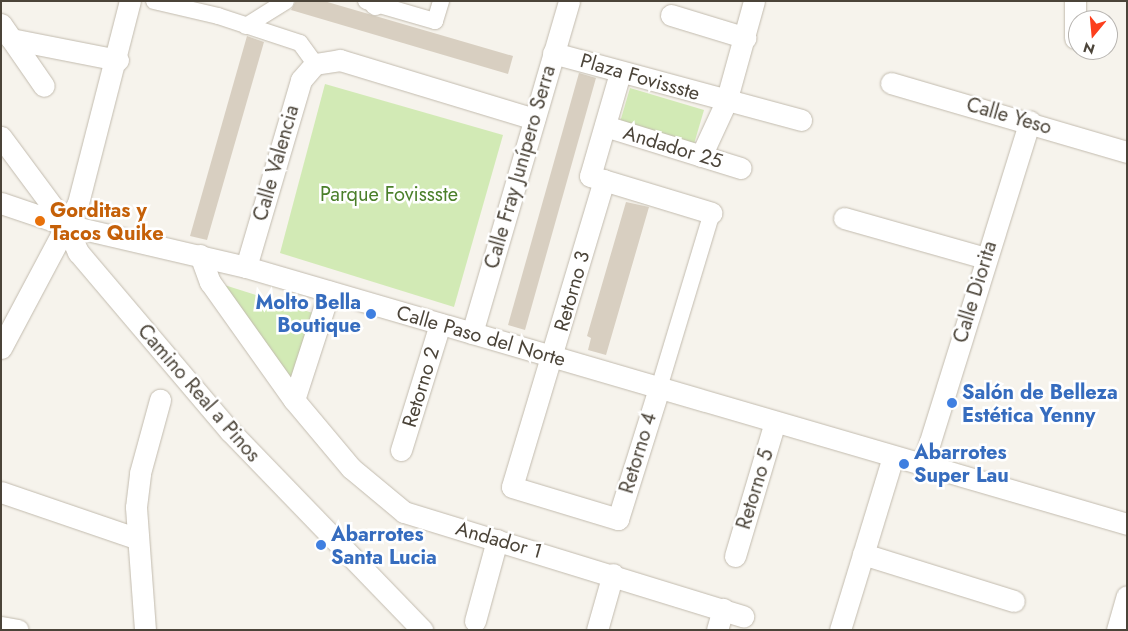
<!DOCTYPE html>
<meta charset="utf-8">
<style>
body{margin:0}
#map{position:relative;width:1128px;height:631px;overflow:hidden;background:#f6f3ec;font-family:Jost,sans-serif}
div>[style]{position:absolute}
.green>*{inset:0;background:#d2eab5}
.building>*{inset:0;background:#d8cfc1}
.roads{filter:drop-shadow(0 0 1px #c2bbae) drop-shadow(0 0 1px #c2bbae)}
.pedestrian>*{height:16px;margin:-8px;padding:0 8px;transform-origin:8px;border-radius:8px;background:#fff}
.minor>*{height:21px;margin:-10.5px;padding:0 10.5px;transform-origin:10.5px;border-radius:10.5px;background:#fff}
.dots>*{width:14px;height:14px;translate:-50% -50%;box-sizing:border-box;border:2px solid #fff;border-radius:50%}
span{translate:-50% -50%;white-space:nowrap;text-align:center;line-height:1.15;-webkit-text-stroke:5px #fff;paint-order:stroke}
.street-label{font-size:20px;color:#4b4439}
.park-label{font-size:20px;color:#4a7f2a}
.food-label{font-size:20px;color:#c56008;font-weight:700}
.left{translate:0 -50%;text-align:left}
.shop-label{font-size:20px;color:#366cbe;font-weight:700}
.right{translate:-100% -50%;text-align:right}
.frame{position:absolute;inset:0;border:2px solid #4b4439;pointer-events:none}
.north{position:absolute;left:1068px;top:10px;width:50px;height:50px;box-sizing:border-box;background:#fff;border:1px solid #b7b4b0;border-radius:50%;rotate:197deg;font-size:14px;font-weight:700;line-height:20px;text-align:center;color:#4b4439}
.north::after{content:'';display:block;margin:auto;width:18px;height:22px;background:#fc3f1d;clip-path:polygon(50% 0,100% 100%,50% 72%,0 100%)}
</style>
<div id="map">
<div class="green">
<div style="clip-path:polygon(325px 84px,503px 135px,454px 307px,280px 253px)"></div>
<div style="clip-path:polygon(630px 88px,704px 110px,694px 144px,620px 122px)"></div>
<div style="clip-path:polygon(218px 283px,316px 314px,292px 388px)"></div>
</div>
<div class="building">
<div style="clip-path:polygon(296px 1px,324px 1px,513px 56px,508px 74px,291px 10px)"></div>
<div style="clip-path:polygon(247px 36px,264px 42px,207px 240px,190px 236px)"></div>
<div style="clip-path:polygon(579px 73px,596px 78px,525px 330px,508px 325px)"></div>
<div style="clip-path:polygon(626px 202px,649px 207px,606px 355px,588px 350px,591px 338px,587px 336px)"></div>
</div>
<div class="roads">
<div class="pedestrian">
<div style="left:154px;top:1px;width:66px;rotate:13.2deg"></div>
<div style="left:218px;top:16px;width:86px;rotate:18.2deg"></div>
<div style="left:300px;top:43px;width:26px;rotate:54deg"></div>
<div style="left:366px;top:1px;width:72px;rotate:16.2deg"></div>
<div style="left:435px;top:21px;width:21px;rotate:-73deg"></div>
<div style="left:246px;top:26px;width:47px;rotate:-32deg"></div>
<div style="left:659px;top:388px;width:183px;rotate:-73.2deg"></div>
</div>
<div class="minor">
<div style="left:1075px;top:1px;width:37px;rotate:90deg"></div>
<div style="left:375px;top:4px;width:3px;rotate:-72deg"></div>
<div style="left:671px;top:15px;width:78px;rotate:17deg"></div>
<div style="left:1px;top:24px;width:75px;rotate:55.3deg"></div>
<div style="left:11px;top:39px;width:109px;rotate:11.1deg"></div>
<div style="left:553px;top:53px;width:257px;rotate:15.1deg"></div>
<div style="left:620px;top:73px;width:107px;rotate:106.2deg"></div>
<div style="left:590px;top:176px;width:127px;rotate:16.9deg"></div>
<div style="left:891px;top:83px;width:246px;rotate:16.3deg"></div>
<div style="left:605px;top:126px;width:142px;rotate:17.2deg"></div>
<div style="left:1px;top:137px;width:109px;rotate:53.5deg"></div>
<div style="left:66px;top:225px;width:30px;rotate:66deg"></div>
<div style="left:78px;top:252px;width:235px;rotate:49.7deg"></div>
<div style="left:230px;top:431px;width:277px;rotate:46deg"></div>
<div style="left:701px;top:156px;width:60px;rotate:-65.2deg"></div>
<div style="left:726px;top:102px;width:105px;rotate:-74.5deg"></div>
<div style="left:604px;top:180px;width:320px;rotate:106.7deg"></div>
<div style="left:512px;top:487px;width:111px;rotate:16.8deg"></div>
<div style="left:618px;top:519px;width:137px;rotate:-72.6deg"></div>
<div style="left:1px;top:203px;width:69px;rotate:18.7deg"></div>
<div style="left:66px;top:225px;width:185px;rotate:13.1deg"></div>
<div style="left:246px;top:267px;width:918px;rotate:16.26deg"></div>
<div style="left:844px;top:218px;width:147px;rotate:15.8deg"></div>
<div style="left:200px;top:255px;width:29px;rotate:70deg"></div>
<div style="left:210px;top:282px;width:145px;rotate:54.6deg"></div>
<div style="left:294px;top:400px;width:89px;rotate:50deg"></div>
<div style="left:351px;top:468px;width:69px;rotate:39.7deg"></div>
<div style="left:404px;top:512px;width:355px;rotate:17.1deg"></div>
<div style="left:246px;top:267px;width:195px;rotate:-73.6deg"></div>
<div style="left:301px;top:80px;width:21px;rotate:-49deg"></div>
<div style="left:315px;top:64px;width:25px;rotate:-9deg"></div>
<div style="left:340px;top:60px;width:203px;rotate:16.9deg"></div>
<div style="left:472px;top:333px;width:346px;rotate:-73.7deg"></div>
<div style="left:1px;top:348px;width:164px;rotate:-62deg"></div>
<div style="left:78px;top:203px;width:209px;rotate:-75.6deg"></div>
<div style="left:294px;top:400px;width:114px;rotate:-72deg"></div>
<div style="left:401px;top:450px;width:132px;rotate:-72.8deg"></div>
<div style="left:923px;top:464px;width:359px;rotate:-72.7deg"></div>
<div style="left:1px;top:492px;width:142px;rotate:18.9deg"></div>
<div style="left:863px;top:554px;width:158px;rotate:17.3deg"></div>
<div style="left:735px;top:556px;width:140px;rotate:-73.4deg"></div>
<div style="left:475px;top:621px;width:84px;rotate:-74.8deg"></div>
<div style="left:1px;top:627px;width:17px;rotate:10deg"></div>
<div style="left:145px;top:630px;width:123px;rotate:-94.2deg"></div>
<div style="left:136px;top:507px;width:34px;rotate:-83deg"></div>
<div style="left:140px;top:473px;width:76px;rotate:-74.7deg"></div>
<div style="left:597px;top:630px;width:58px;rotate:-74.1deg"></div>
<div style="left:717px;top:630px;width:22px;rotate:-74deg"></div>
<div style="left:840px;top:630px;width:181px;rotate:-73deg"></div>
<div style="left:1117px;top:630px;width:35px;rotate:-74deg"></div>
</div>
</div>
<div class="dots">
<div style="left:40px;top:221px;background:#e8710a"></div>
<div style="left:371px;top:314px;background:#3f7fe0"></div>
<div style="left:952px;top:403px;background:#3f7fe0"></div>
<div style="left:904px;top:464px;background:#3f7fe0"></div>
<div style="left:321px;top:545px;background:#3f7fe0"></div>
</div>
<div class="street-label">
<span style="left:640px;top:77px;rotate:16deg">Plaza Fovissste</span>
<span style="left:1009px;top:116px;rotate:16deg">Calle Yeso</span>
<span style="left:673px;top:147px;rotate:17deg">Andador 25</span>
<span style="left:276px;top:163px;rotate:-74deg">Calle Valencia</span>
<span style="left:520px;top:167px;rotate:-74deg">Calle Fray Junípero Serra</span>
<span style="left:572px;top:291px;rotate:-74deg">Retorno 3</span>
<span style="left:975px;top:292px;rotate:-73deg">Calle Diorita</span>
<span style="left:481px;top:336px;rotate:16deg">Calle Paso del Norte</span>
<span style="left:421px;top:387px;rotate:-73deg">Retorno 2</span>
<span style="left:199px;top:393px;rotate:49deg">Camino Real a Pinos</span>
<span style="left:638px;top:453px;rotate:-73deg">Retorno 4</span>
<span style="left:755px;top:489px;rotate:-73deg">Retorno 5</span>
<span style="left:499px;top:540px;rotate:16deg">Andador 1</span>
</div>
<div class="park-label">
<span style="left:389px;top:194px">Parque Fovissste</span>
</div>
<div class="food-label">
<span class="left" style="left:50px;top:222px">Gorditas y<br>Tacos Quike</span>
</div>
<div class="shop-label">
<span class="right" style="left:361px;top:314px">Molto Bella<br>Boutique</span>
<span class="left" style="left:962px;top:404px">Salón de Belleza<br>Estética Yenny</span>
<span class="left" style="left:914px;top:464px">Abarrotes<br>Super Lau</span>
<span class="left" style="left:331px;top:546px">Abarrotes<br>Santa Lucia</span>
</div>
<div class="frame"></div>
<div class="north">N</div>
</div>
